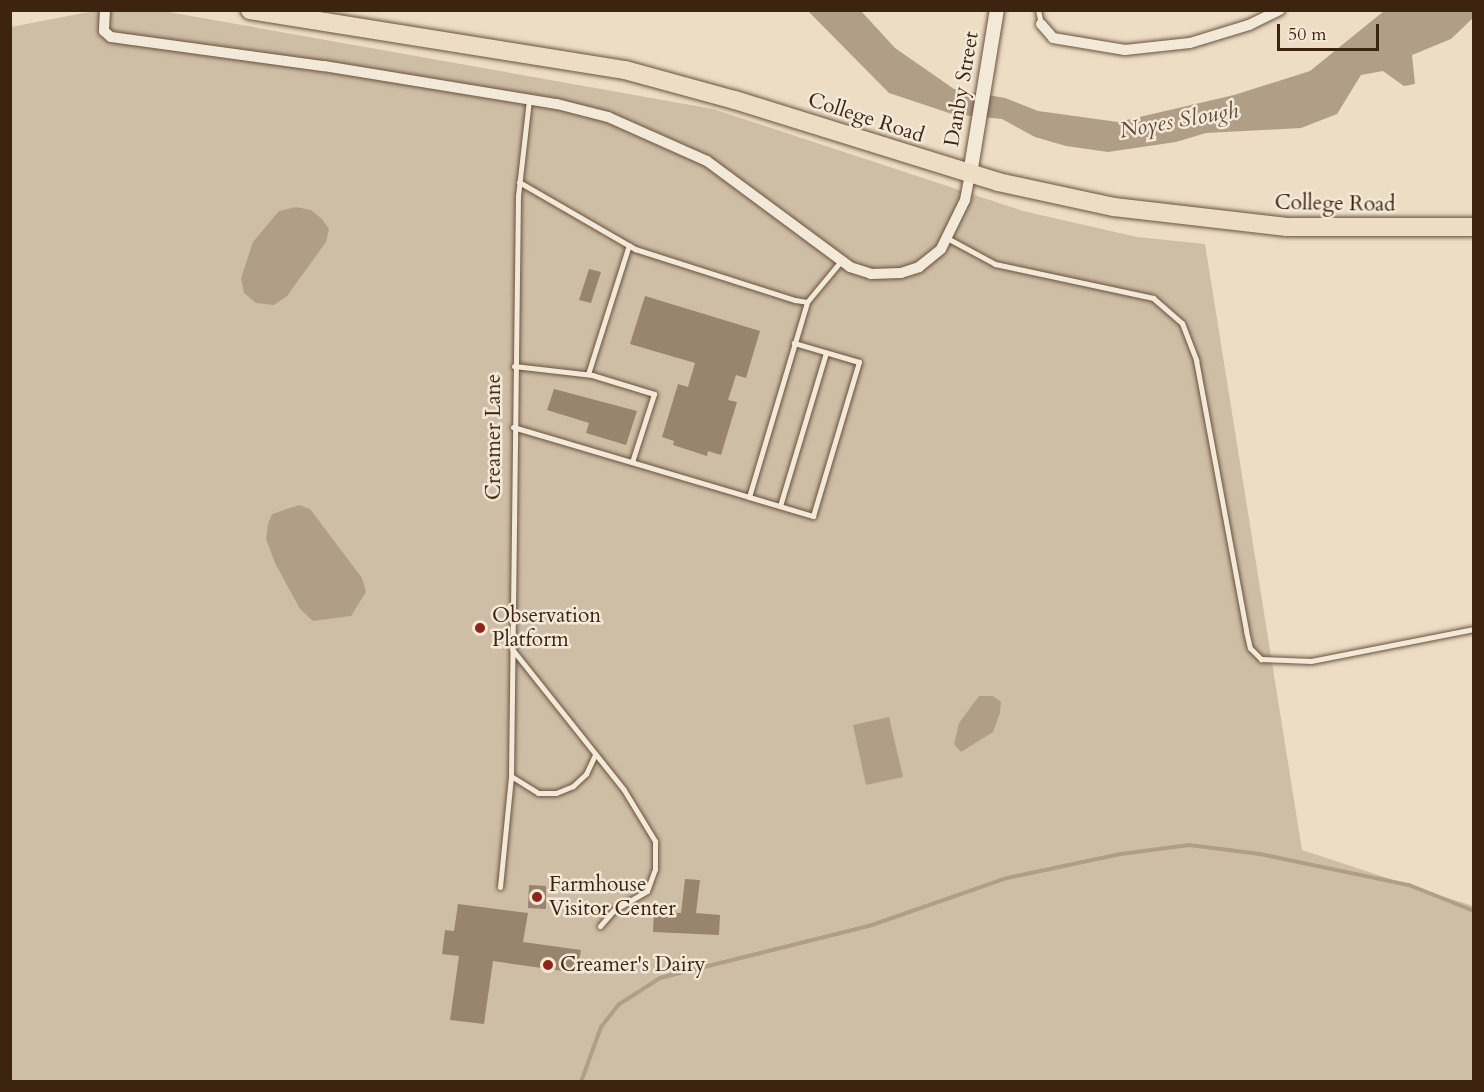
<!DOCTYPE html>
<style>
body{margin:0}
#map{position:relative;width:1484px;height:1092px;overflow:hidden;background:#edddc4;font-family:Cardo,serif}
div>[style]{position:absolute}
.green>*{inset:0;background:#cfbea6}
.water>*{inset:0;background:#b19e87}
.stream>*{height:4px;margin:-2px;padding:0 2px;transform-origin:2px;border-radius:2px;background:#b19e87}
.building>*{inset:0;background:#99846e}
.roads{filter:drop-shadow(0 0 2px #69523e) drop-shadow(0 0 2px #69523e)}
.service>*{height:5px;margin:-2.5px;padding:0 2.5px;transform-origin:2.5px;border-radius:2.5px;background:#f3e9d9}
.minor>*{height:10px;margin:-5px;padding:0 5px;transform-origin:5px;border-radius:5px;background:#f3e9d9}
.tertiary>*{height:14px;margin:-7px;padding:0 7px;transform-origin:7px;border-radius:7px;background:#f3e9d9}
.primary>*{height:18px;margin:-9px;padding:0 9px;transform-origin:9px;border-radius:9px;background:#edddc4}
.dots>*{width:16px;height:16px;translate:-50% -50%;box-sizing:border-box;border:3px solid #f3e9d9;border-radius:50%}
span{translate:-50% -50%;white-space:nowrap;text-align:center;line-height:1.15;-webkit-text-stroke:5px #f3e9d9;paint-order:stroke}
.street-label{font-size:21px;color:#3d2411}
.poi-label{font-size:21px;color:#3d2411}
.left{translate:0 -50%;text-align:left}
.water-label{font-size:22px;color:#604934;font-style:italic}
.frame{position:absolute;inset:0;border:12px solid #3d2411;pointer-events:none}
.scale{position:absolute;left:1277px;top:24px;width:102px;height:27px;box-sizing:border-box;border:3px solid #3d2411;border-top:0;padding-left:8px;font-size:18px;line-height:21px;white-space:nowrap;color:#3d2411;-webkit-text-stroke:4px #f3e9d9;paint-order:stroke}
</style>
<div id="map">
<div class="green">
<div style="clip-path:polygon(94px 11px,163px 11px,713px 109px,1023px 211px,1137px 237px,1205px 244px,1302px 850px,1473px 906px,1473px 1081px,11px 1082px,11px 27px)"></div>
</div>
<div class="water">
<div style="clip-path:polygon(808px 11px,861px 11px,895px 48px,954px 89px,1005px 98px,1038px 111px,1118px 122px,1234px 95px,1310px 71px,1384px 11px,1473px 11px,1474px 17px,1451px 39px,1412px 55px,1415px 84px,1404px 86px,1383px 71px,1361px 75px,1337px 114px,1301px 128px,1206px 133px,1176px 142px,1108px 152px,1066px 146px,1035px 137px,1002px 119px,952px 114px,889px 93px)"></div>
<div style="clip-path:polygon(296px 207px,311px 210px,322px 219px,329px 229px,326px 242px,287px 296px,274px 305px,256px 303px,244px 293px,241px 278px,253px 242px,279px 211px)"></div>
<div style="clip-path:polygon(299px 505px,310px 509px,362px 578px,366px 592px,351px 616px,313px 621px,300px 609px,275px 563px,266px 539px,268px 524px,272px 514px)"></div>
<div style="clip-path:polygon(979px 696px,993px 696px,1001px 702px,1000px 713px,993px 732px,961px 752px,954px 744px,959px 723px)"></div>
<div style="clip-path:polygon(889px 717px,903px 777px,866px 785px,853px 725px)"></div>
</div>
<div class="stream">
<div style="left:581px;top:1082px;width:59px;rotate:-70deg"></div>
<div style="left:601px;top:1027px;width:28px;rotate:-52deg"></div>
<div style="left:618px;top:1005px;width:50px;rotate:-32.7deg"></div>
<div style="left:660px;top:978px;width:219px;rotate:-14deg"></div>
<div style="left:872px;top:925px;width:143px;rotate:-19.2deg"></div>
<div style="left:1007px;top:878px;width:116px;rotate:-11.9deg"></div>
<div style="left:1121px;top:854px;width:69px;rotate:-7.5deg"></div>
<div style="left:1189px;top:845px;width:72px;rotate:7.2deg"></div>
<div style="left:1260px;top:854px;width:152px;rotate:11.8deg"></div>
<div style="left:1409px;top:885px;width:70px;rotate:21.8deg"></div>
</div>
<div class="building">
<div style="clip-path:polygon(589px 269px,601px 272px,591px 303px,579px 300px)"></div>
<div style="clip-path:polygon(645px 296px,760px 331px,746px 378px,736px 375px,728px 400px,737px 402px,721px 455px,708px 451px,707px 456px,673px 445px,674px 441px,662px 437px,678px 384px,688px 387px,695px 363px,630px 344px)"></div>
<div style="clip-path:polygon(554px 389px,637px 411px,626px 445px,586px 433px,589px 423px,547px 410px)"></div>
<div style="clip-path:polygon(685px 879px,700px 880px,696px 913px,720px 915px,719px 935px,653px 932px,654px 912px,681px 913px)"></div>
<div style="clip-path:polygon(529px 885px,546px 886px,546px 909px,528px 908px)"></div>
<div style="clip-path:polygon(458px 904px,528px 913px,523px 942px,581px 950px,577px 973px,493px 961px,484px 1024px,450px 1020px,459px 956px,442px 954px,445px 930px,454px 931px)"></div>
</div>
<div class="roads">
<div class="service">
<div style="left:1038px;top:10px;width:14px;rotate:78deg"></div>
<div style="left:519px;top:182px;width:134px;rotate:30deg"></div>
<div style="left:635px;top:249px;width:168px;rotate:17.7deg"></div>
<div style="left:795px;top:300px;width:12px;rotate:9deg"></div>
<div style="left:807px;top:302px;width:53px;rotate:-50.3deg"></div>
<div style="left:947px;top:238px;width:55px;rotate:28.4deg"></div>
<div style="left:995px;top:264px;width:162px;rotate:12.1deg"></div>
<div style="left:1153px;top:298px;width:38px;rotate:41deg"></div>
<div style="left:1182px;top:323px;width:40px;rotate:69deg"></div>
<div style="left:1196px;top:360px;width:276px;rotate:79.5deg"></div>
<div style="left:1246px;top:631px;width:17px;rotate:77deg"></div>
<div style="left:1250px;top:648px;width:16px;rotate:45deg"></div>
<div style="left:1261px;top:659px;width:50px;rotate:2.3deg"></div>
<div style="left:1311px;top:661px;width:166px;rotate:-11.1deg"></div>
<div style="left:514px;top:366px;width:79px;rotate:6.6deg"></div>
<div style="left:592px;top:375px;width:65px;rotate:17deg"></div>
<div style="left:654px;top:394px;width:71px;rotate:107.9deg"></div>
<div style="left:588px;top:374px;width:135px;rotate:-72.4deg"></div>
<div style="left:513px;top:427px;width:246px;rotate:16.5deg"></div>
<div style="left:749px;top:497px;width:203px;rotate:-73.4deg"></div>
<div style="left:749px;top:497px;width:67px;rotate:16.5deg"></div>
<div style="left:813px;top:516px;width:161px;rotate:-73.4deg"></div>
<div style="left:859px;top:362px;width:68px;rotate:-163.7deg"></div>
<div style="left:780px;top:506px;width:160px;rotate:-73.3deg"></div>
<div style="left:512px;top:649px;width:180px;rotate:51.5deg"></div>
<div style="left:624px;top:790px;width:60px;rotate:58.7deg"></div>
<div style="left:655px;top:841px;width:28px;rotate:90deg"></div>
<div style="left:655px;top:869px;width:23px;rotate:110deg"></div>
<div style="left:647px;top:891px;width:39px;rotate:150deg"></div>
<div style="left:613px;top:911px;width:20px;rotate:131deg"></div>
<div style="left:511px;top:776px;width:32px;rotate:32deg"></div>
<div style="left:538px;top:793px;width:18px"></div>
<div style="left:556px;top:793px;width:18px;rotate:-22deg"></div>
<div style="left:573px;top:786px;width:18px;rotate:-43deg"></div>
<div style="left:586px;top:774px;width:21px;rotate:-65deg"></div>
<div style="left:500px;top:887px;width:112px;rotate:-84.3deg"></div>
<div style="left:511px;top:776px;width:580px;rotate:-89.31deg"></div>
<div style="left:518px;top:196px;width:97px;rotate:-83.5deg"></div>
</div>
<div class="minor">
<div style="left:105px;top:10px;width:21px;rotate:93deg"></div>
<div style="left:104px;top:31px;width:9px;rotate:41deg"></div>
<div style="left:111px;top:37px;width:215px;rotate:7.8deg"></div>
<div style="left:324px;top:66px;width:236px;rotate:9.3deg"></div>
<div style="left:557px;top:104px;width:53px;rotate:14.3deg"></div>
<div style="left:608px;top:117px;width:108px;rotate:24deg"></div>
<div style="left:707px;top:161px;width:178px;rotate:36.5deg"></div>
<div style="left:850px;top:267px;width:22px;rotate:18deg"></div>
<div style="left:871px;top:274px;width:30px;rotate:-2deg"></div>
<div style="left:901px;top:273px;width:19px;rotate:-18deg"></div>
<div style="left:919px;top:267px;width:28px;rotate:-39deg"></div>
<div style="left:941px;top:249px;width:55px;rotate:-63.9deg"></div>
<div style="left:965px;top:200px;width:26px;rotate:-79deg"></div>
<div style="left:1041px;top:24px;width:18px;rotate:49deg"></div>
<div style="left:1053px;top:38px;width:73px;rotate:9.5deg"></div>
<div style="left:1125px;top:50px;width:65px;rotate:-6.1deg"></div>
<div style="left:1190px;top:43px;width:62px;rotate:-17deg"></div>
<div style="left:1249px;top:25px;width:34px;rotate:-26deg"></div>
</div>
<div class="tertiary">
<div style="left:970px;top:174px;width:166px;rotate:-80.7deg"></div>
</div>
<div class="primary">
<div style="left:250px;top:10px;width:380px;rotate:9.1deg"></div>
<div style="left:625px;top:70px;width:114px;rotate:15.3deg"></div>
<div style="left:735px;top:100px;width:275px;rotate:17.3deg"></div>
<div style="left:998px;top:182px;width:119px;rotate:12.2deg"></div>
<div style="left:1114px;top:207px;width:174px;rotate:6.6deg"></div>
<div style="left:1287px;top:227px;width:187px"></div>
</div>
</div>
<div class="dots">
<div style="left:480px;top:628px;background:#8f2418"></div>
<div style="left:537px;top:897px;background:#8f2418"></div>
<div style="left:548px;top:965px;background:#8f2418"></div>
</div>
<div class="street-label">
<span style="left:962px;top:89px;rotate:-80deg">Danby Street</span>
<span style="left:866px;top:118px;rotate:18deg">College Road</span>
<span style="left:1335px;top:204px;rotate:1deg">College Road</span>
<span style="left:494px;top:437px;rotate:-90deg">Creamer Lane</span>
</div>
<div class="poi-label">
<span class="left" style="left:492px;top:628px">Observation<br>Platform</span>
<span class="left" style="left:549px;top:897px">Farmhouse<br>Visitor Center</span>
<span class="left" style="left:560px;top:965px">Creamer's Dairy</span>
</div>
<div class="water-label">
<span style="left:1179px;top:121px;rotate:-10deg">Noyes Slough</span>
</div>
<div class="frame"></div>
<div class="scale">50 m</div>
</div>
